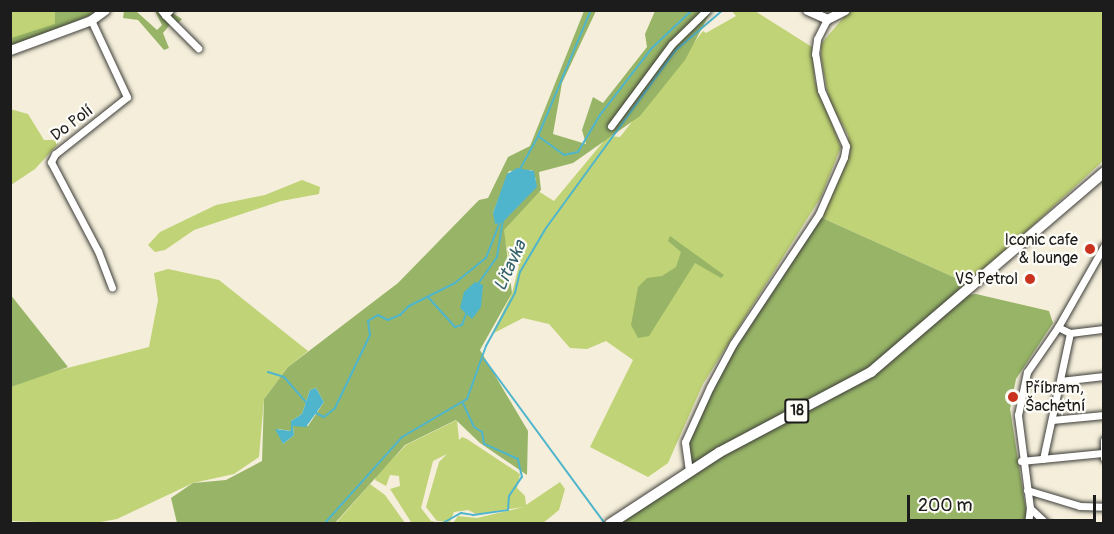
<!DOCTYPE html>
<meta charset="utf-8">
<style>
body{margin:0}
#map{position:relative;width:1114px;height:534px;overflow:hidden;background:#f4eeda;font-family:Pangolin,sans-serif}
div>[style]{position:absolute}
.green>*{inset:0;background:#c0d376}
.forest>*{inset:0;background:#98b567}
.water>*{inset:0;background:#4fb5cd}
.stream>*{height:2px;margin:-1px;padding:0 1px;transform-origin:1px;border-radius:1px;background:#4fb5cd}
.roads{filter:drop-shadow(0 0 2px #3c3c38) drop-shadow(0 0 2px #3c3c38)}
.street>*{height:7px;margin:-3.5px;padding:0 3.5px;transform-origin:3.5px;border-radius:3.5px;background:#fff}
.secondary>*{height:9px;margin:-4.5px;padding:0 4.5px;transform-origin:4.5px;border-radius:4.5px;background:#fff}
.primary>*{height:10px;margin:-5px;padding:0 5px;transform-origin:5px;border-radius:5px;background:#fff}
.dots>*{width:16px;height:16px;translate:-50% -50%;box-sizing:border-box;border:3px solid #fdfcf7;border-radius:50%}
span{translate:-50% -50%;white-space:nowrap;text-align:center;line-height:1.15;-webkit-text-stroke:4.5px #fdfcf7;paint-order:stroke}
.shield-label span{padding:2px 4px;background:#fdfcf7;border:2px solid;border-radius:4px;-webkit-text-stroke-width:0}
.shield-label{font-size:15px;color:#1c1c1c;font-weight:700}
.street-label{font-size:16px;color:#1c1c1c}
.poi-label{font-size:16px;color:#1c1c1c}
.right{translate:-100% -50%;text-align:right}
.left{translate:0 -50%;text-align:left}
.water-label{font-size:18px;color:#33616c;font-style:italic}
.frame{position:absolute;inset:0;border:12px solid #1c1c1c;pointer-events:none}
.scale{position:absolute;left:907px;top:495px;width:189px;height:27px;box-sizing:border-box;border:3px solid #1c1c1c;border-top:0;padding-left:8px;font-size:18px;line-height:21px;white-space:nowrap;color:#1c1c1c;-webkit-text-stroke:4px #fdfcf7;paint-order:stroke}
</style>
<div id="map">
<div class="green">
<div style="clip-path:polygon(11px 11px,58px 11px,59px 25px,11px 42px)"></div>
<div style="clip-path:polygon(732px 11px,755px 11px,812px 47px,815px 81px,841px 147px,821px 197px,703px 384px,668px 463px,648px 477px,590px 447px,633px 360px,606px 341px,587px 349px,570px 348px,549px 324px,523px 318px,492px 334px,512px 293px,519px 266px,514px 257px,510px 262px,502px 229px,538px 191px,554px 201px,608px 136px,620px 137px,703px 31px,706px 33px,736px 16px)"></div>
<div style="clip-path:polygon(840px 11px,1103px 11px,1103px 161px,969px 284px,820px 217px,850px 153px,848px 135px,829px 101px,821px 58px,821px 44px,844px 17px)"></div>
<div style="clip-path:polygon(10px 109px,28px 114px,44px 140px,56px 140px,58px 144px,35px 169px,11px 185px)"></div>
<div style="clip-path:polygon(302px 180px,320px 187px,319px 194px,281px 201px,194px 230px,165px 250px,155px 252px,148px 245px,160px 232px,216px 205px,265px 195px)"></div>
<div style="clip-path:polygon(168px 269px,219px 280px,308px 351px,288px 367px,264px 399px,259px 457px,234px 474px,193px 483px,117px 519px,90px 524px,11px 521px,11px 387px,48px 373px,149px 347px,158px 300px,154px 273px)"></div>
<div style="clip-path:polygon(457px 420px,459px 440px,462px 437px,467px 439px,520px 474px,517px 488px,525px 496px,526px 505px,560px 482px,565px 489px,559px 510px,543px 523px,453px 523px,458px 516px,477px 518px,524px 507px,476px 514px,468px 510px,454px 512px,450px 522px,437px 521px,426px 507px,439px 462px,447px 454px,433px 461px,421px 508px,431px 521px,442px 523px,411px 522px,390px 489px,400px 486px,399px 476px,390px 475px,386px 486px,375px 480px,376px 476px,406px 445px)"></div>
<div style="clip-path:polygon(370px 484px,385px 495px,405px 523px,335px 524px)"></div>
</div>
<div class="forest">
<div style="clip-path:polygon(55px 11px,100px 11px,11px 49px,11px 38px,55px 24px)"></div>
<div style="clip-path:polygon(124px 11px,136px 11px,157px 30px,162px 25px,155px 11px,169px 11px,182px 19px,177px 24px,173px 21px,163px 33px,169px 48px,164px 50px,138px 20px,123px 18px)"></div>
<div style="clip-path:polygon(evenodd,584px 11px,596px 11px,562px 83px,553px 134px,586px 144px,582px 130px,593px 97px,603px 103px,647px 47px,645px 34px,655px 11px,711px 11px,685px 60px,640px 116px,573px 163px,539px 172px,541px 190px,504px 230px,512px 293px,480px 350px,528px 431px,527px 475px,480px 443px,456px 420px,405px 445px,335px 523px,177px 523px,171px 498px,193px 483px,226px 480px,262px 461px,264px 399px,288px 367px,398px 283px,479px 200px,488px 198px,508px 157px,530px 146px,584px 11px,509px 171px,532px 170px,536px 180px,517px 207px,498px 224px,493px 213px,509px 171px,584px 11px,316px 388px,324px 402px,308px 426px,293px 426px,294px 435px,283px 444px,278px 429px,291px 431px,291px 421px,302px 414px,310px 390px,316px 388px)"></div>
<div style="clip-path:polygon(820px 217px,969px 284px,872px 367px,692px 464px,686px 447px,690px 436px,730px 357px)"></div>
<div style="clip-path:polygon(670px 236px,724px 275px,721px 278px,695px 263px,649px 336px,638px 338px,631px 325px,638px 287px,647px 278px,662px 276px,676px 267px,681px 252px,668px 241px)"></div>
<div style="clip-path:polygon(10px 294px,68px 367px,11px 387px,10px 387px)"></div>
<div style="clip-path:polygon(976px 294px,1049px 311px,1053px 323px,1016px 379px,1010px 409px,1028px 523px,614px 524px,689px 473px,845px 390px,967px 295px)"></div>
</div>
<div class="water">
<div style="clip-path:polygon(517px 168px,534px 171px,537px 187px,502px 223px,495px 224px,493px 213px,507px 174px)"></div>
<div style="clip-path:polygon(475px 282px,483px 285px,481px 307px,472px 319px,460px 308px,464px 292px)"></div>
<div style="clip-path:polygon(316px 388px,324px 402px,306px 427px,293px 426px,294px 435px,283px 444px,275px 429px,291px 431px,291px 421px,302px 414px,310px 390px)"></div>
</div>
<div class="stream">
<div style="left:538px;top:136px;width:137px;rotate:-67.2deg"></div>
<div style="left:520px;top:169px;width:38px;rotate:-61deg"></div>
<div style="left:538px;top:136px;width:32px;rotate:36deg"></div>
<div style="left:564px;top:155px;width:14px;rotate:-12deg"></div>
<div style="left:578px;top:152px;width:43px;rotate:-59.3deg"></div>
<div style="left:600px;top:115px;width:83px;rotate:-52.3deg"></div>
<div style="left:651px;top:49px;width:57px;rotate:-43.6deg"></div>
<div style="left:478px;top:284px;width:33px;rotate:-55deg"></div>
<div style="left:497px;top:257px;width:38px;rotate:-81deg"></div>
<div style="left:428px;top:297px;width:40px;rotate:48deg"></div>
<div style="left:455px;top:327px;width:7px;rotate:-16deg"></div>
<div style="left:462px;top:325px;width:12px;rotate:-70deg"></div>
<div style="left:484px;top:359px;width:205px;rotate:53.7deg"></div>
<div style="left:268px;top:372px;width:17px;rotate:17deg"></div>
<div style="left:284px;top:377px;width:35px;rotate:49deg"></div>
<div style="left:314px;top:412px;width:11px;rotate:27deg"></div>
<div style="left:324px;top:417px;width:14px;rotate:-39deg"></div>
<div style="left:335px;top:408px;width:81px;rotate:-64.4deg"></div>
<div style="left:370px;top:335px;width:14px;rotate:-98deg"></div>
<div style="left:368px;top:321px;width:12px;rotate:-31deg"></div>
<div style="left:378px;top:315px;width:11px;rotate:27deg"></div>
<div style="left:388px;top:320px;width:13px;rotate:-23deg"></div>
<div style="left:400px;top:315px;width:13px;rotate:-45deg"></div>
<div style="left:409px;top:306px;width:51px;rotate:-26.6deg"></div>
<div style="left:455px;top:283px;width:40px;rotate:-39deg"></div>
<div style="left:486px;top:258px;width:39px;rotate:-69deg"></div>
<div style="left:324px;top:524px;width:117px;rotate:-48.1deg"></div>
<div style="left:402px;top:437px;width:75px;rotate:-30.3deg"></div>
<div style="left:467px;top:399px;width:56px;rotate:-70.3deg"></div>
<div style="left:486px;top:346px;width:60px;rotate:-61.3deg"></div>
<div style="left:515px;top:293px;width:22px;rotate:-77deg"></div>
<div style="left:520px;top:272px;width:51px;rotate:-59.4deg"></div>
<div style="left:546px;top:228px;width:220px;rotate:-53.9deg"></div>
<div style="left:676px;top:50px;width:62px;rotate:-40.4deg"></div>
<div style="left:441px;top:524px;width:23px;rotate:-29deg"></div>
<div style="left:461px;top:513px;width:12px;rotate:9deg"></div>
<div style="left:473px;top:515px;width:35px;rotate:-8deg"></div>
<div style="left:508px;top:510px;width:14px;rotate:-86deg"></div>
<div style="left:509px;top:496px;width:23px;rotate:-56deg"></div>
<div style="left:522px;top:477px;width:18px;rotate:-103deg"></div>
<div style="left:518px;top:459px;width:37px;rotate:-156deg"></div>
<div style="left:484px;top:444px;width:12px;rotate:-99deg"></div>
<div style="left:482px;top:432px;width:9px;rotate:-148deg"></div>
<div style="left:474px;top:427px;width:26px;rotate:-115deg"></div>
</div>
<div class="roads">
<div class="street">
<div style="left:161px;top:10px;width:6px;rotate:51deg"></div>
<div style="left:165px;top:15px;width:7px;rotate:-45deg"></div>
<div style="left:165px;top:15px;width:47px;rotate:45deg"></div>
<div style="left:91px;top:20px;width:85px;rotate:64.9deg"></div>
<div style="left:127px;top:97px;width:92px;rotate:141.6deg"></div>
<div style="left:55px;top:154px;width:9px;rotate:117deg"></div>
<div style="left:51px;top:162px;width:101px;rotate:62.2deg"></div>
<div style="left:98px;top:251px;width:39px;rotate:69deg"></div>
<div style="left:611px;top:126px;width:102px;rotate:-53.4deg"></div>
<div style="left:672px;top:44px;width:49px;rotate:-44.2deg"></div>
<div style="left:1058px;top:327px;width:93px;rotate:-60.4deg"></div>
<div style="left:1058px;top:327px;width:13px;rotate:27deg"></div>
<div style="left:1070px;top:333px;width:34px;rotate:-7deg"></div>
<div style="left:1060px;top:381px;width:44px;rotate:-6.5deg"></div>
<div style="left:1052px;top:420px;width:52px;rotate:-5.5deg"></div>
<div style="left:1104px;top:440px;width:18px;rotate:90deg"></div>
<div style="left:1043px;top:459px;width:129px;rotate:-77.9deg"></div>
<div style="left:1021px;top:461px;width:82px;rotate:-5.6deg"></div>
<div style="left:689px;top:471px;width:29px;rotate:-98deg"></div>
<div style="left:685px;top:442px;width:60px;rotate:-65.6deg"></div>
<div style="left:710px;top:387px;width:49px;rotate:-61.9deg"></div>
<div style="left:733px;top:344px;width:156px;rotate:-56.5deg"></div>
<div style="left:819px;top:214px;width:62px;rotate:-66.3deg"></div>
<div style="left:844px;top:157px;width:11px;rotate:-80deg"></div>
<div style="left:846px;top:146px;width:61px;rotate:-114.1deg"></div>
<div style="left:821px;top:90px;width:36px;rotate:-99deg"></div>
<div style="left:815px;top:54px;width:15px;rotate:-82deg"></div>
<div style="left:817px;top:39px;width:22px;rotate:-63deg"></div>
<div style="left:1027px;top:490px;width:55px;rotate:16.8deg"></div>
<div style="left:1080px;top:506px;width:24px;rotate:2deg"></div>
<div style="left:1028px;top:524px;width:16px;rotate:-83deg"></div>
<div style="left:1047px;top:524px;width:23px;rotate:-137deg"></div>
<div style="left:1030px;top:508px;width:94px;rotate:-97.4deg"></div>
<div style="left:1018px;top:415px;width:44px;rotate:-78.2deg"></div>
<div style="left:1027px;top:372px;width:55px;rotate:-55.4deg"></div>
</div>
<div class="secondary">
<div style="left:807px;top:10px;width:22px;rotate:24deg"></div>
<div style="left:827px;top:19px;width:20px;rotate:-27deg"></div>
<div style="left:10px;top:50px;width:86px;rotate:-20.3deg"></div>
<div style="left:91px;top:20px;width:17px;rotate:-36deg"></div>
</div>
<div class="primary">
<div style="left:610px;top:524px;width:131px;rotate:-33.2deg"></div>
<div style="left:720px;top:452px;width:171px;rotate:-27.9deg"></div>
<div style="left:871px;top:372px;width:307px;rotate:-40.6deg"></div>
</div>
</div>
<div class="dots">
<div style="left:1090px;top:249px;background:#c8321e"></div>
<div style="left:1030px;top:279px;background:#c8321e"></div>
<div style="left:1013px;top:397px;background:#c8321e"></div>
</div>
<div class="shield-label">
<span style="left:797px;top:411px">18</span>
</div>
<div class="street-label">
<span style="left:72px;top:123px;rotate:-37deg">Do Polí</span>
</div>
<div class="poi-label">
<span class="right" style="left:1078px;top:249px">Iconic cafe<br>&amp; lounge</span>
<span class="right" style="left:1018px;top:279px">VS Petrol</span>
<span class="left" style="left:1025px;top:397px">Příbram,<br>Šachetní</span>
</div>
<div class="water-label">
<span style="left:511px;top:266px;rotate:-65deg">Litavka</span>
</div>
<div class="frame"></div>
<div class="scale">200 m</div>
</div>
